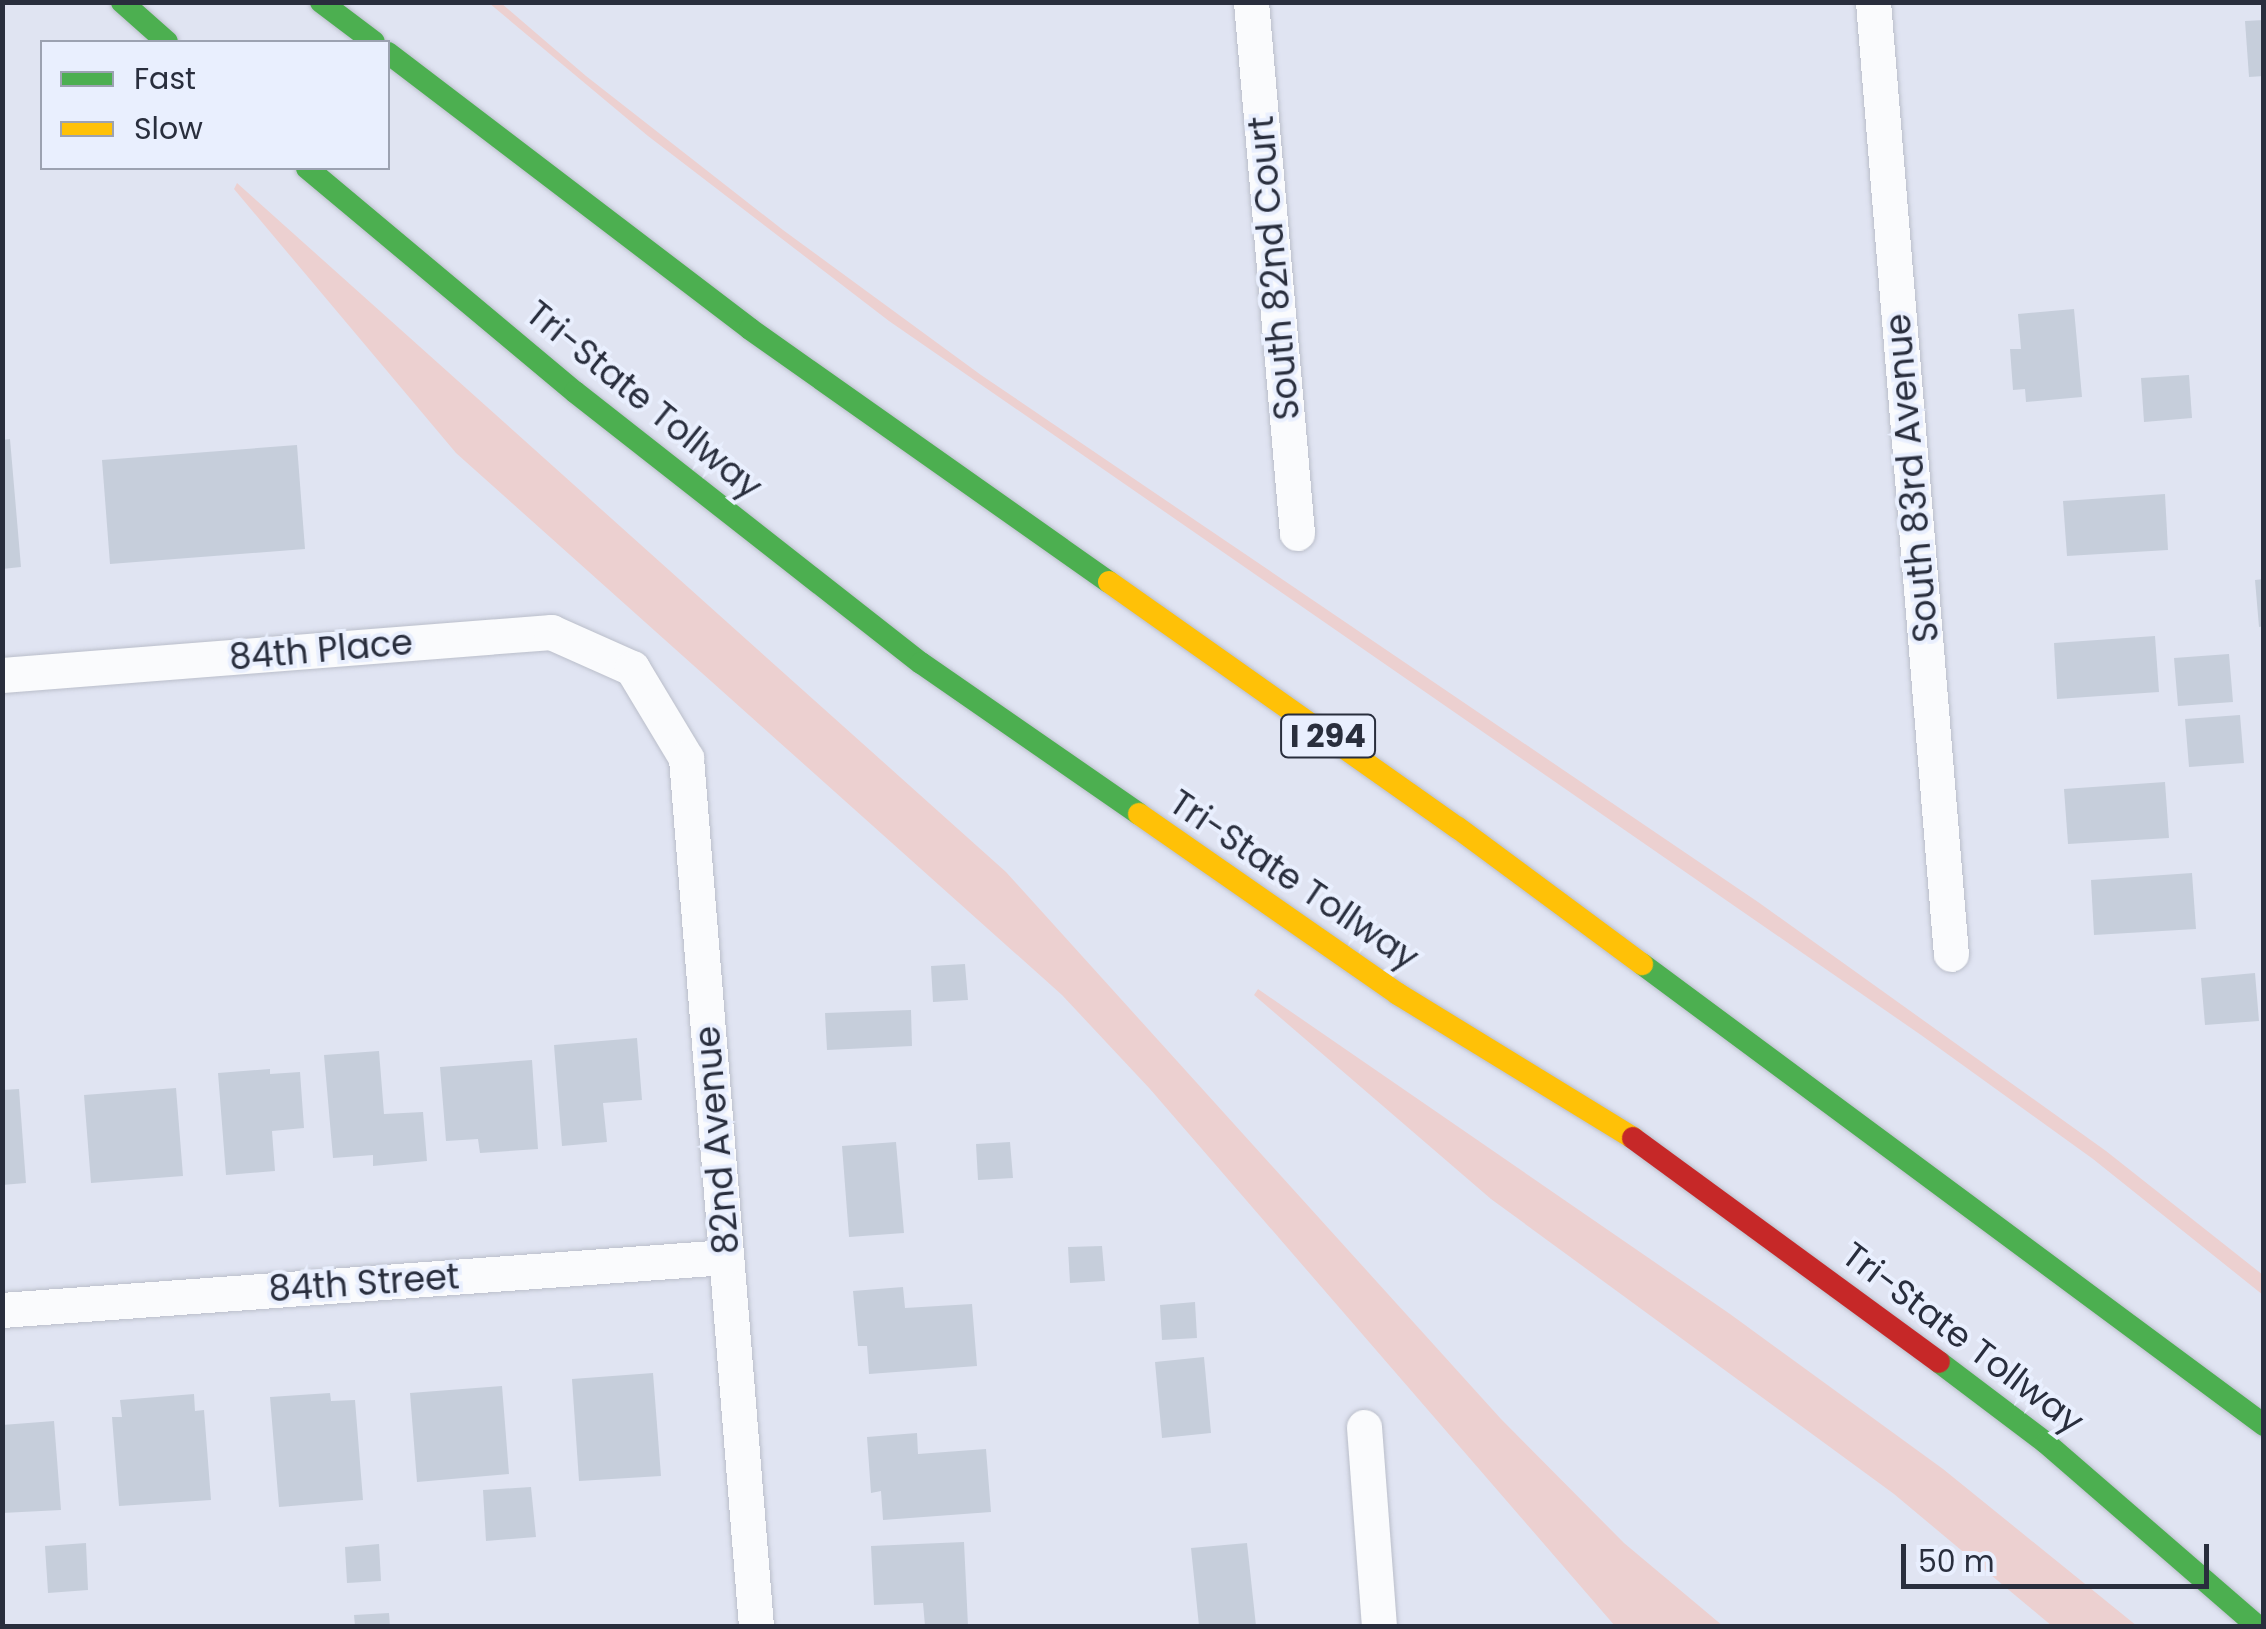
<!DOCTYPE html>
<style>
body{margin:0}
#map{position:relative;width:2266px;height:1629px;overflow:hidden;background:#e0e4f2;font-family:Poppins,sans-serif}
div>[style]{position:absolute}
.green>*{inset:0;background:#ecd0d0}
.building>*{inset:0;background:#c6cedb}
.roads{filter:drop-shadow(0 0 2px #babeca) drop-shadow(0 0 2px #babeca)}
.street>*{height:35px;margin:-17.5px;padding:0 17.5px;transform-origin:17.5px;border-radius:17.5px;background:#fafbfd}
.fast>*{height:22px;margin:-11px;padding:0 11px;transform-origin:11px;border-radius:11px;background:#4caf50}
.slow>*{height:22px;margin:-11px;padding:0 11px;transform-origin:11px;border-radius:11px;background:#ffc107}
.jam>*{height:22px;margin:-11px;padding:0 11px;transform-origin:11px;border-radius:11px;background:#c62828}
span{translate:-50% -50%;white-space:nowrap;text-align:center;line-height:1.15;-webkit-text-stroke:8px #e9effe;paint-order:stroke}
.shield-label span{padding:2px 8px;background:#e9effe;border:2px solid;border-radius:8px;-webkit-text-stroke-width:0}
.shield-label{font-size:32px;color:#292e3d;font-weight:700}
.street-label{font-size:35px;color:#292e3d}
.frame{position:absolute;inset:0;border:5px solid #292e3d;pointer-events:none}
.legend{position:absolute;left:40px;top:40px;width:350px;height:130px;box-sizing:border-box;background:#e9effe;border:2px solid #9ca2b1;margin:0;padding:12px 18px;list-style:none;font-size:30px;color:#292e3d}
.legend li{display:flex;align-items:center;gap:20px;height:50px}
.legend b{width:50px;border:2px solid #9ca2b1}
.scale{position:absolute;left:1901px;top:1544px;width:308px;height:45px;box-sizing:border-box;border:5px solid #292e3d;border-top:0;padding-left:12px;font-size:30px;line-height:35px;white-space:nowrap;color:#292e3d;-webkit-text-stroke:8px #e9effe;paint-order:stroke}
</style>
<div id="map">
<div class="green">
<div style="clip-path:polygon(489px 3px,501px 3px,586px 76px,783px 230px,981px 375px,1758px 902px,2106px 1151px,2263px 1275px,2263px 1295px,2093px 1159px,1921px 1035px,889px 321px,648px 136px)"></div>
<div style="clip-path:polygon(237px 183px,1006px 872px,1501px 1419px,1624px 1543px,1723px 1626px,1615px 1626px,1150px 1089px,1062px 995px,456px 453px,234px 189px)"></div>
<div style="clip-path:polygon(1258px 989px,1730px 1314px,1943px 1469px,2137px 1626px,2052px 1626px,1894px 1494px,1491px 1199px,1254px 995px)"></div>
</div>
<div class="building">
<div style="clip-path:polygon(2264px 20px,2264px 76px,2249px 77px,2245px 21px)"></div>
<div style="clip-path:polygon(2074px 309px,2082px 397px,2026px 402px,2025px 389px,2013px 390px,2010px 349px,2021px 349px,2018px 314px)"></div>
<div style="clip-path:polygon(2189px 375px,2192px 418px,2144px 422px,2141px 378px)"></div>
<div style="clip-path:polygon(10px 439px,21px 567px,2px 569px,2px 440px)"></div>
<div style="clip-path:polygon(297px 445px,305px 549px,110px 564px,102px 460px)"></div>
<div style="clip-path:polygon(2165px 494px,2168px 550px,2067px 556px,2063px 501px)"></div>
<div style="clip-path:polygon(2264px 579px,2264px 626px,2259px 627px,2255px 580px)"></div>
<div style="clip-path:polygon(2155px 636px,2159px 692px,2057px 699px,2054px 643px)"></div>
<div style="clip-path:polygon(2229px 654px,2233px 702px,2178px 706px,2174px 658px)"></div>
<div style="clip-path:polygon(2240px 715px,2244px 763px,2189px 767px,2185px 719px)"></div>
<div style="clip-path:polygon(2165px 782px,2169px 838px,2068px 844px,2064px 789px)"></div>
<div style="clip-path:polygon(2192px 873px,2196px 929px,2094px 935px,2091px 880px)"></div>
<div style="clip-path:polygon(965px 964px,968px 1000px,933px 1002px,931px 966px)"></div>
<div style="clip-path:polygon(2255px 973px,2259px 1021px,2205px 1025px,2201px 978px)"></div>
<div style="clip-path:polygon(911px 1010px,912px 1046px,827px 1050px,825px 1013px)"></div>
<div style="clip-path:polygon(637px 1038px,642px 1100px,603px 1103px,607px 1142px,562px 1146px,554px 1045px)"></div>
<div style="clip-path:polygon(379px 1051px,384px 1114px,423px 1112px,427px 1161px,373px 1166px,373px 1155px,333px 1158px,324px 1055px)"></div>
<div style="clip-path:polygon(532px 1060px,538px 1149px,480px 1153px,478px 1139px,446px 1141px,440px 1067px)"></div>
<div style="clip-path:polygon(270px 1069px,270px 1074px,300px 1072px,304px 1128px,272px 1131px,275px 1171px,226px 1175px,218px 1073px)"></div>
<div style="clip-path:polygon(176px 1088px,183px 1176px,91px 1183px,84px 1095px)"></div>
<div style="clip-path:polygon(19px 1089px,26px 1183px,2px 1185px,2px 1090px)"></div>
<div style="clip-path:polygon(896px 1142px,904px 1233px,849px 1237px,842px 1146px)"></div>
<div style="clip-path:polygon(1010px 1142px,1013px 1178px,978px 1180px,976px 1144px)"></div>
<div style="clip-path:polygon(1102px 1246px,1105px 1281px,1070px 1283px,1068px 1247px)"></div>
<div style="clip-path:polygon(903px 1287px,905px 1308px,972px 1304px,977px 1366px,869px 1374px,867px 1346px,858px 1346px,853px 1291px)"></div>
<div style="clip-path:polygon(1195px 1302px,1197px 1338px,1162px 1340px,1160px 1305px)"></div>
<div style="clip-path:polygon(1204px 1357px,1211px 1433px,1162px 1438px,1155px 1362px)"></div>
<div style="clip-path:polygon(653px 1373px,661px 1476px,579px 1481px,572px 1379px)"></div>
<div style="clip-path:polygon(502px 1386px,509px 1474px,417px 1482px,410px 1393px)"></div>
<div style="clip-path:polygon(330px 1393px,331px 1401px,355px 1400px,363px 1500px,279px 1507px,270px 1397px)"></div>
<div style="clip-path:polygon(194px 1394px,195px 1411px,204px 1410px,211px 1500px,119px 1506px,112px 1417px,122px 1417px,120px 1400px)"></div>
<div style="clip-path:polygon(54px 1421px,61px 1510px,2px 1513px,2px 1425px)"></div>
<div style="clip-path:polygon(917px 1433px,918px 1454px,986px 1449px,991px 1512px,883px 1520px,881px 1491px,871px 1493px,867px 1437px)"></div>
<div style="clip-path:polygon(531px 1487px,536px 1537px,486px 1541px,483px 1490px)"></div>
<div style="clip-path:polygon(964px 1542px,968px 1626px,925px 1626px,923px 1603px,874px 1605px,871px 1546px)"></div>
<div style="clip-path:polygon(86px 1543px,88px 1590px,48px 1593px,45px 1546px)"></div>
<div style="clip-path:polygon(1247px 1543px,1256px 1626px,1199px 1626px,1191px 1548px)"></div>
<div style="clip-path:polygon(379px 1544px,381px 1581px,347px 1583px,345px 1547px)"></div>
<div style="clip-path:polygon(389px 1613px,390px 1626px,355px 1626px,354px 1615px)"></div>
</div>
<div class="roads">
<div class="street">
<div style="left:1251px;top:2px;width:533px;rotate:85.05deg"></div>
<div style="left:1873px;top:2px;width:955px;rotate:85.32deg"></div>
<div style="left:2px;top:675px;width:551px;rotate:-4.48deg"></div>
<div style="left:551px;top:632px;width:89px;rotate:24deg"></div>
<div style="left:632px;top:668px;width:105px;rotate:59deg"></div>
<div style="left:686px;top:758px;width:871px;rotate:85.39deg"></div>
<div style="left:2px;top:1310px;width:726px;rotate:-4.19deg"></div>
<div style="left:1364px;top:1427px;width:200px;rotate:85.7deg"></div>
</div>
<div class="fast">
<div style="left:122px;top:2px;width:60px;rotate:41.6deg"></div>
<div style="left:321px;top:2px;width:66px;rotate:37deg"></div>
<div style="left:388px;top:53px;width:455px;rotate:37.3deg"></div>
<div style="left:750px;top:329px;width:439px;rotate:35.2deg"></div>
<div style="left:307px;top:168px;width:349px;rotate:39.9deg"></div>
<div style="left:575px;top:392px;width:439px;rotate:38.1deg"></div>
<div style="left:921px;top:663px;width:265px;rotate:34.7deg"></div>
<div style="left:1642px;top:964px;width:774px;rotate:36.54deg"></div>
<div style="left:1939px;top:1362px;width:134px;rotate:37.1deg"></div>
<div style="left:2046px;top:1443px;width:279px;rotate:40.9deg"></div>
</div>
<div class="slow">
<div style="left:1109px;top:582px;width:427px;rotate:35.2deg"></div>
<div style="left:1458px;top:828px;width:229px;rotate:36.5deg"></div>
<div style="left:1139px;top:814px;width:315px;rotate:34.8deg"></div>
<div style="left:1398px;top:994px;width:276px;rotate:31.5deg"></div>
</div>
<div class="jam">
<div style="left:1633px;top:1138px;width:379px;rotate:36.2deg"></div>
</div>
</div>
<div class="shield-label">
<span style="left:1328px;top:736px">I 294</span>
</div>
<div class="street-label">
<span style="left:1274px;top:268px;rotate:-95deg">South 82nd Court</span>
<span style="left:644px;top:400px;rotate:39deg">Tri-State Tollway</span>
<span style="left:1912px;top:478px;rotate:-95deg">South 83rd Avenue</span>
<span style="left:321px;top:650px;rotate:-5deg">84th Place</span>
<span style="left:1294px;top:880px;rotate:34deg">Tri-State Tollway</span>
<span style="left:717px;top:1140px;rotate:-95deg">82nd Avenue</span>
<span style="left:364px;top:1283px;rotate:-4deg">84th Street</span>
<span style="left:1963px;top:1338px;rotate:37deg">Tri-State Tollway</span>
</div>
<div class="frame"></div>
<ul class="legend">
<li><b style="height:12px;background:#4caf50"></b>Fast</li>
<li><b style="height:12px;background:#ffc107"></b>Slow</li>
</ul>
<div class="scale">50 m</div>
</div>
